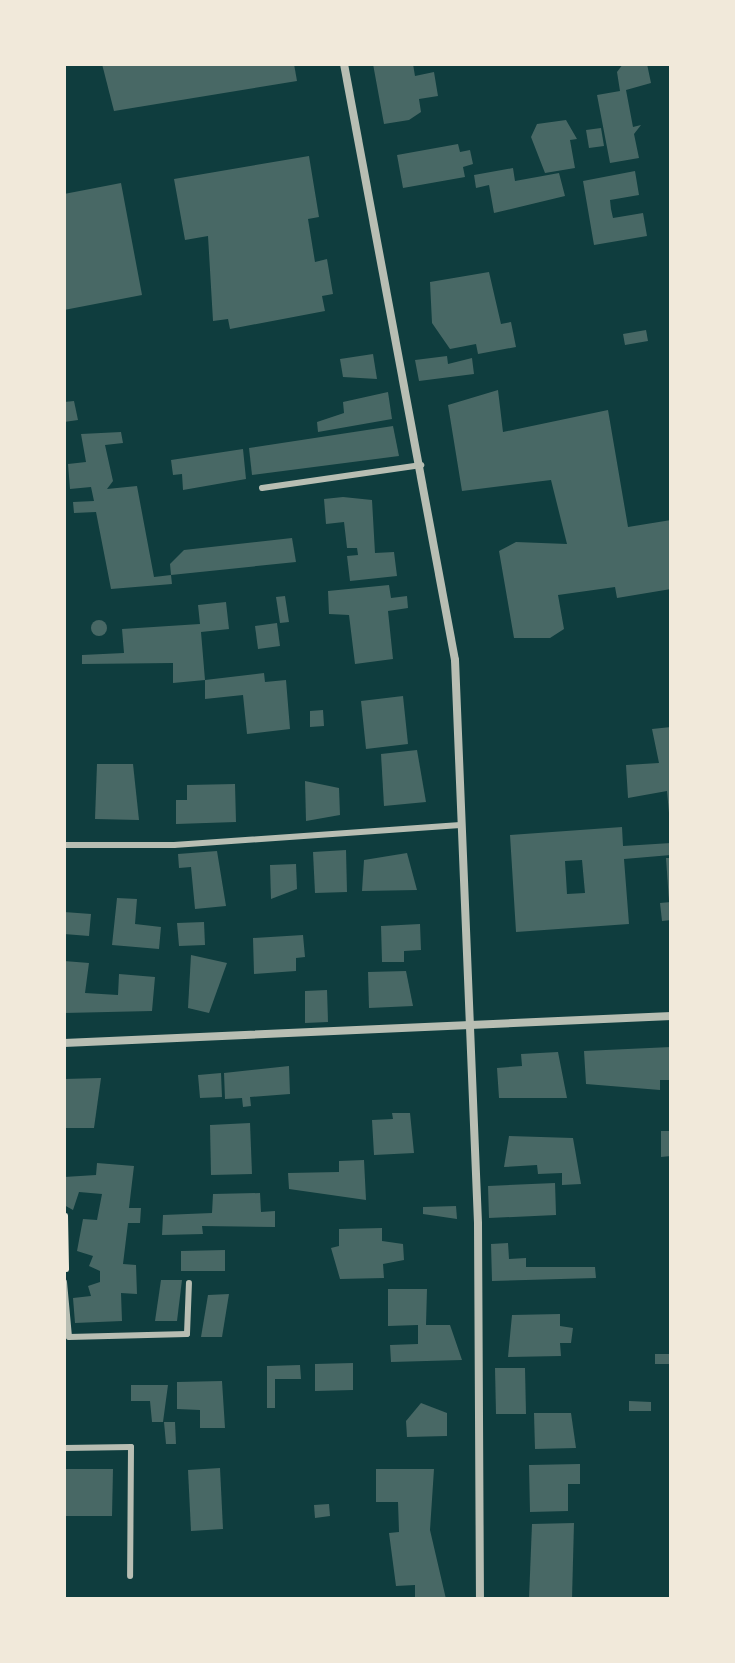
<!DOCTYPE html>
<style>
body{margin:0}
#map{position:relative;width:735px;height:1663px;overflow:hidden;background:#0f3d3e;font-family:"Noto Sans",sans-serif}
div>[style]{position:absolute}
.building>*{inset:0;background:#486865}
.round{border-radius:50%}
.path>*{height:5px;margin:-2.5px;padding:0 2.5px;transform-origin:2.5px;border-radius:2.5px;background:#f1e9da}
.service>*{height:6px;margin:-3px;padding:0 3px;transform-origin:3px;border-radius:3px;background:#b8beb3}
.minor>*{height:8px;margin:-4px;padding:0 4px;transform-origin:4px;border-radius:4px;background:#b8beb3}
span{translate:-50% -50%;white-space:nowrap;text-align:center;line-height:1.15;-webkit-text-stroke:8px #f1e9da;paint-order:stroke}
.frame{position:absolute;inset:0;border:66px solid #f1e9da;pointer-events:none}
</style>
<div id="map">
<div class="building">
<div style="clip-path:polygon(102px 64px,294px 64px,297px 81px,114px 111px)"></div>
<div style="clip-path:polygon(373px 64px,413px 64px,415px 76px,434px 72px,438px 96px,419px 99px,421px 112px,409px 120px,384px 124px)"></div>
<div style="clip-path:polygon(623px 64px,647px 64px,651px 83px,626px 90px,633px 127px,641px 125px,634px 134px,639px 158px,610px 163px,597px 95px,620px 91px,617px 72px)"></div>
<div style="clip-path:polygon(566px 120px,577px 139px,570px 140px,575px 168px,545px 173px,531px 137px,537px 124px)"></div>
<div style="clip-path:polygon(601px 128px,604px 146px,589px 148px,586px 130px)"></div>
<div style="clip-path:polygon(458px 144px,460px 152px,470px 150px,473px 164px,463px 167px,465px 177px,403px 188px,397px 155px)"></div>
<div style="clip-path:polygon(309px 156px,319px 217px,308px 219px,315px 262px,327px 259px,333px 294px,322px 296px,325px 311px,230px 329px,228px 319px,213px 321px,208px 236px,185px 240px,174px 179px)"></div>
<div style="clip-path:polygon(513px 168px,515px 181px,559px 173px,565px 196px,494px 213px,489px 185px,476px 188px,474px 175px)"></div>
<div style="clip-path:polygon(635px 171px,639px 195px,610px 200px,611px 209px,613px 218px,643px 213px,647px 236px,594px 245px,583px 181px)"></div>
<div style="clip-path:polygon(121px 183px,142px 295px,64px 310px,64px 194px)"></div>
<div style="clip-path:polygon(489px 272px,501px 324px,511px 322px,516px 347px,478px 354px,476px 344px,450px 349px,432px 323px,430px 282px)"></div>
<div style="clip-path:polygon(646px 330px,648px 341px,625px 345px,623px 334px)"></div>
<div style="clip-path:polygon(373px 354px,377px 379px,343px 377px,340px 359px)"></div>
<div style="clip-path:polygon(447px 356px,448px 364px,472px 358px,474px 374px,419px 381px,415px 360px)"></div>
<div style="clip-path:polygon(498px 390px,503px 432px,608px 410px,628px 527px,671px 520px,671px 589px,617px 598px,615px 587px,558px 595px,564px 629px,550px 638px,514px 638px,499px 551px,516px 542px,567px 544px,551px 480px,462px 491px,448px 405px)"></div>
<div style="clip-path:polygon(388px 392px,392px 419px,318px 432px,317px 422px,344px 413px,343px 402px)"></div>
<div style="clip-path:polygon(74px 401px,78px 420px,64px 422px,64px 402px)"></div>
<div style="clip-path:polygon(393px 426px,399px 456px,252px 475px,249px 448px)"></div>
<div style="clip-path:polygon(121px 432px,123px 443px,105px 445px,113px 481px,107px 489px,137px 486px,154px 577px,171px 575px,172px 584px,111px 589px,96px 512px,74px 513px,73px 502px,94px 501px,91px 487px,70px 489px,68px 464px,86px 462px,81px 434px)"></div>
<div style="clip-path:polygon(243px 449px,246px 479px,183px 490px,182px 474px,173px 475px,171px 460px)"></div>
<div style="clip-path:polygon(343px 497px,372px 500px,375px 553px,394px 552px,397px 576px,350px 581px,347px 556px,358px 555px,357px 548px,347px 548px,344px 522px,326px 524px,324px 499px)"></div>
<div style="clip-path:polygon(292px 538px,296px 562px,171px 575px,170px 564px,184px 550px)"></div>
<div style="clip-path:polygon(389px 585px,391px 598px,407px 596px,408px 608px,388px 611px,393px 659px,355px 664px,349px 615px,329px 614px,328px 591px)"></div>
<div style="clip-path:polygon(285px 596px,289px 622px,280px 623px,276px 597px)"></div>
<div style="clip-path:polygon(226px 602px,229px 629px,201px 632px,205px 680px,264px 673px,265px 682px,286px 680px,290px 729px,247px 734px,243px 695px,205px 699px,205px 680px,173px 683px,173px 663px,82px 664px,82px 655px,124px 653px,122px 629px,200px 624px,198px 605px)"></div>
<div class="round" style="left:91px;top:620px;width:16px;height:16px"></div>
<div style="clip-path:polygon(277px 623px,280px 646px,258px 649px,255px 626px)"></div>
<div style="clip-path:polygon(403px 696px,408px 744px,366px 749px,361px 701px)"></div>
<div style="clip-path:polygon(323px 710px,324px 726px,310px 727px,310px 711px)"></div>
<div style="clip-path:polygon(671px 727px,671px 813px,669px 813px,667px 791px,628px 798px,626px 765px,659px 763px,652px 729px)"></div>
<div style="clip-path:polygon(417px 750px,426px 802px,384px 806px,381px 754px)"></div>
<div style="clip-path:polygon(97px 764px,133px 764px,139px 820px,95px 819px)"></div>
<div style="clip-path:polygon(305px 781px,339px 788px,340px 815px,306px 821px)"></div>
<div style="clip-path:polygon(235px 784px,236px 822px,176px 824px,176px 800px,187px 800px,187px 785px)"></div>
<div style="clip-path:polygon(evenodd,622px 827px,623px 846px,671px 843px,671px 855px,624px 859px,629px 924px,516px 932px,510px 835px,622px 827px,582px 860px,585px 893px,567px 894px,565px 861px,582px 860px)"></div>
<div style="clip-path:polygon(346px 850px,347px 892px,315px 893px,313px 852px)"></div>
<div style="clip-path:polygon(217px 851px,226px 906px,195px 909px,191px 867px,179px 868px,178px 854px)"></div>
<div style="clip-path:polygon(407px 853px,417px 890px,362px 891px,364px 860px)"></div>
<div style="clip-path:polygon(666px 858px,671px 858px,671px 901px,669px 901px)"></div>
<div style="clip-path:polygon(296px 864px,297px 889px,271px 899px,270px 865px)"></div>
<div style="clip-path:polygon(117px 898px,137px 899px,135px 924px,161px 927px,159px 949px,112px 945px)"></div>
<div style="clip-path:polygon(671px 902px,671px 920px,662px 921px,660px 903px)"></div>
<div style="clip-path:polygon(64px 912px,91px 914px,89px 936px,64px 934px)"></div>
<div style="clip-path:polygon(204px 922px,205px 945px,179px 946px,177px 923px)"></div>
<div style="clip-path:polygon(420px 924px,421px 950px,404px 951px,404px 962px,382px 962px,381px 926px)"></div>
<div style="clip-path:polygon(303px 935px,305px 957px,296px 958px,296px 971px,254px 974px,253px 938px)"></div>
<div style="clip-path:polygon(191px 955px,227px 963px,209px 1013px,188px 1008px)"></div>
<div style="clip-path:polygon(64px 961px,89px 963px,85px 993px,118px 995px,119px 974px,155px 977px,152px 1011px,64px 1013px)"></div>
<div style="clip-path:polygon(406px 971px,413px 1006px,369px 1008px,368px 972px)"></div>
<div style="clip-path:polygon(327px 990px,328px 1022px,305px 1023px,305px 991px)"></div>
<div style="clip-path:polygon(671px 1047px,671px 1080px,660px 1080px,660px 1090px,586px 1084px,584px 1051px)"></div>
<div style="clip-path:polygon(558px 1052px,567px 1098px,499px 1098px,497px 1068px,522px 1066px,521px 1054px)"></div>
<div style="clip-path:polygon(289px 1066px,290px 1094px,250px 1097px,251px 1106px,243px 1107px,242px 1098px,225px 1099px,224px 1073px)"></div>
<div style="clip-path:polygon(221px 1073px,222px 1097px,200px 1098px,198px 1075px)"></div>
<div style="clip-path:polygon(101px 1078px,94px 1128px,64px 1128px,64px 1079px)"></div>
<div style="clip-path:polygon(392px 1113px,410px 1113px,414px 1153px,374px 1155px,372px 1120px,393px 1119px)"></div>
<div style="clip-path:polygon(250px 1123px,252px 1174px,211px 1175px,210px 1125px)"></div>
<div style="clip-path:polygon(661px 1131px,671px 1131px,671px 1156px,661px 1157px)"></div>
<div style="clip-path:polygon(509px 1136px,573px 1138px,581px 1184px,562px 1185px,562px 1173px,538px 1174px,537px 1165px,504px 1167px)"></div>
<div style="clip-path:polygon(364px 1160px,366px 1200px,289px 1189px,288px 1173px,339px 1172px,339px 1161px)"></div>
<div style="clip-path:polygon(97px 1163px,134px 1166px,129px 1208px,141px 1208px,140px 1223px,128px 1223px,123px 1264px,136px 1265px,137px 1294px,121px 1293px,122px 1321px,75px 1323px,73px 1298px,91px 1296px,88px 1286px,100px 1282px,100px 1271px,89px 1266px,93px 1256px,77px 1251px,83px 1219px,97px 1220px,102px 1194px,79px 1192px,73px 1210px,64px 1205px,64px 1177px,96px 1175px)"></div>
<div style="clip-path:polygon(555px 1183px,556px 1215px,489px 1218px,488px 1186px)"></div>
<div style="clip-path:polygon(260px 1193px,261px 1212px,275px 1211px,275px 1227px,202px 1226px,203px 1234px,162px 1235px,163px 1215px,212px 1213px,213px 1194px)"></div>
<div style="clip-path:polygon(456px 1206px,457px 1219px,423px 1214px,423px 1207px)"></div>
<div style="clip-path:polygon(382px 1228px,382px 1241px,403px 1244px,404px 1260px,383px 1264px,384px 1278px,340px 1279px,331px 1248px,339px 1246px,339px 1229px)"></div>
<div style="clip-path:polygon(508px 1243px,509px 1259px,526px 1258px,526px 1267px,595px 1267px,596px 1278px,492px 1281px,491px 1244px)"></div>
<div style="clip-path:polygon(225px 1250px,225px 1271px,181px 1271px,181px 1251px)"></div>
<div style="clip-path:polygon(161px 1280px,182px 1280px,177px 1321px,155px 1321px)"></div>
<div style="clip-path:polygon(388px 1289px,427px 1289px,426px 1325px,450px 1325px,462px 1360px,391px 1362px,390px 1345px,418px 1344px,418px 1325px,388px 1326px)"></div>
<div style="clip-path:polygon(229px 1294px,222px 1337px,201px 1337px,208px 1295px)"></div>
<div style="clip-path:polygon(560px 1314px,560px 1326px,573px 1328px,571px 1343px,560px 1343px,561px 1356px,508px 1357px,512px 1315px)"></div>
<div style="clip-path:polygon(655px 1354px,671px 1354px,671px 1364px,655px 1364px)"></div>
<div style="clip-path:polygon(353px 1363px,353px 1390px,315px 1391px,315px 1364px)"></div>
<div style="clip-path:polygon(300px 1365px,301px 1379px,275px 1379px,275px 1408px,267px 1408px,267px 1366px)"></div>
<div style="clip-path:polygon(495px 1368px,525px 1368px,526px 1414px,496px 1414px)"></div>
<div style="clip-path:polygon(222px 1381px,225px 1428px,200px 1428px,200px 1410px,177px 1409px,177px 1382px)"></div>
<div style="clip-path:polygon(131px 1385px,168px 1385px,163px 1422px,152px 1422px,150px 1401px,131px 1401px)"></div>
<div style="clip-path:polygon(629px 1401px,651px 1402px,651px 1411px,629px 1411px)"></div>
<div style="clip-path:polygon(421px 1403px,447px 1413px,447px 1436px,407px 1437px,406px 1421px)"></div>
<div style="clip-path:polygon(534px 1413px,571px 1413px,576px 1448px,535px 1449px)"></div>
<div style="clip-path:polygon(164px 1422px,175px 1422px,176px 1444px,166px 1444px)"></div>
<div style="clip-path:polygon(580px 1464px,580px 1484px,568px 1484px,568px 1511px,530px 1512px,529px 1465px)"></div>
<div style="clip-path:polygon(220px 1468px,223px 1529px,191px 1531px,188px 1470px)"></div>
<div style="clip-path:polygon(64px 1469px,113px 1469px,112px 1516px,64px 1516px)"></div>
<div style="clip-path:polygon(376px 1469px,434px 1469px,430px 1530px,446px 1599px,415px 1599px,415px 1585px,396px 1586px,389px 1533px,399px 1532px,398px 1502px,376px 1502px)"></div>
<div style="clip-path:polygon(329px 1504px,330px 1516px,315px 1518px,314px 1505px)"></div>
<div style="clip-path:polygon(574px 1523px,572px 1599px,529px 1599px,532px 1524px)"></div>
</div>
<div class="path">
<div style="left:65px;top:1215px;width:54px;rotate:88.9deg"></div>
</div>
<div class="service">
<div style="left:262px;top:488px;width:161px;rotate:-8.2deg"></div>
<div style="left:64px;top:845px;width:110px"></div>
<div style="left:174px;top:845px;width:287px;rotate:-4deg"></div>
<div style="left:64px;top:1282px;width:55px;rotate:84.8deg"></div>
<div style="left:69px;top:1337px;width:118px;rotate:-1.5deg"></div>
<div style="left:187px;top:1334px;width:51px;rotate:-87.8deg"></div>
<div style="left:64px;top:1448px;width:67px;rotate:-0.9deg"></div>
<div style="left:131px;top:1447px;width:129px;rotate:90.4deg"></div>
</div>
<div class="minor">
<div style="left:344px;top:64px;width:606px;rotate:79.45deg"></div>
<div style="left:455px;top:660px;width:564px;rotate:87.66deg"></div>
<div style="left:478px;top:1224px;width:375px;rotate:89.7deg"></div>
<div style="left:64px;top:1043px;width:608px;rotate:-2.55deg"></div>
</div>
<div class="frame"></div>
</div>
